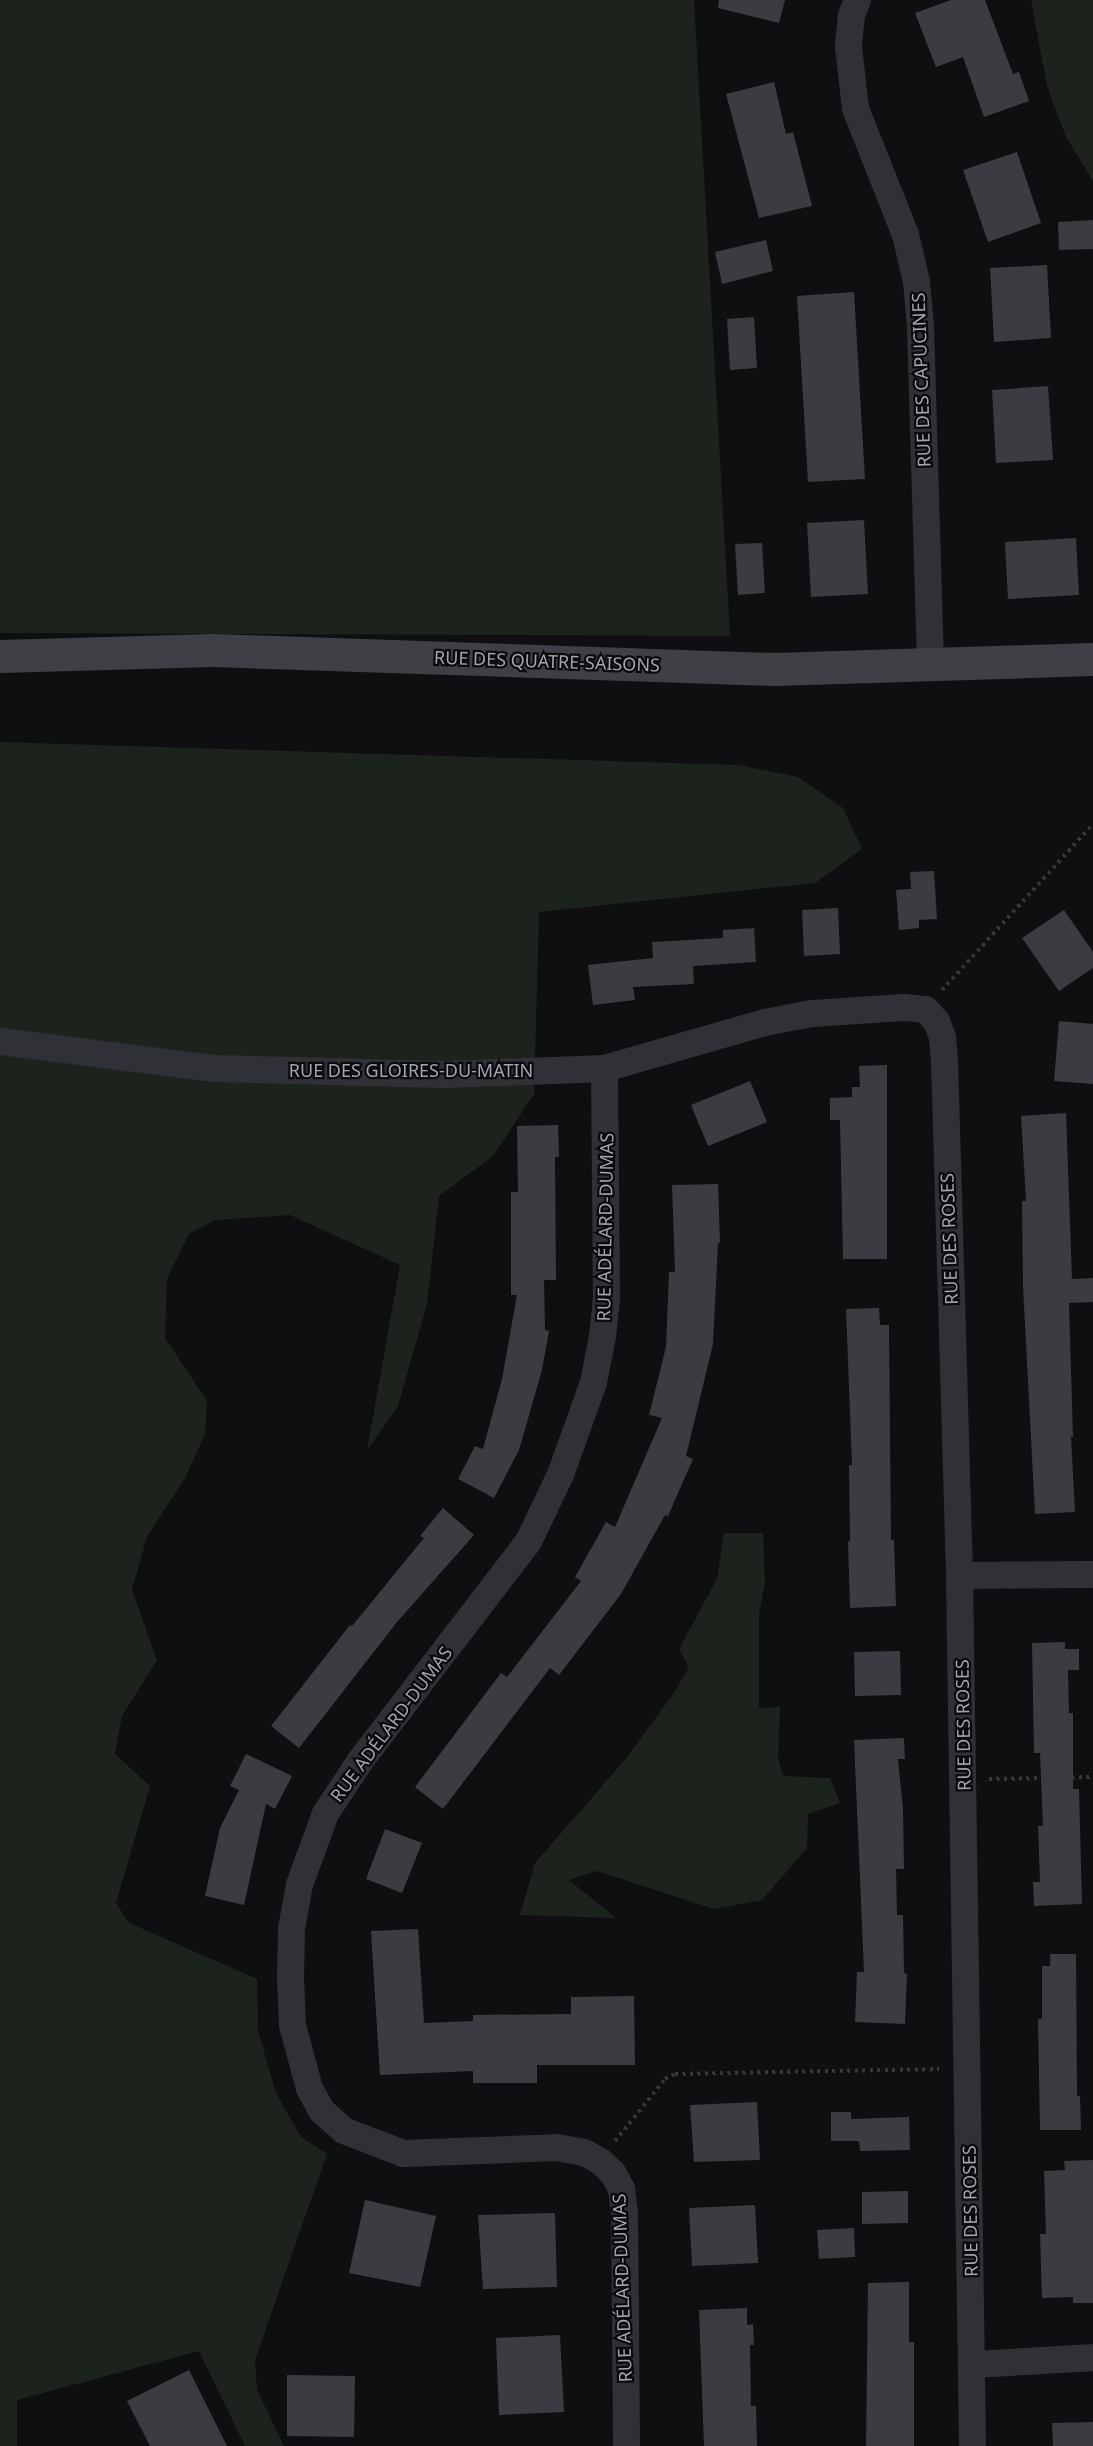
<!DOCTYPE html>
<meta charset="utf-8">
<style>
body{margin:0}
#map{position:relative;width:1093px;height:2446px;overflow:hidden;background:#0f0f11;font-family:"Noto Sans",sans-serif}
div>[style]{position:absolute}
.green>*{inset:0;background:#1c231d}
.building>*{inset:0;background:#3b3c41}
.path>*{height:4px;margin-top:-2px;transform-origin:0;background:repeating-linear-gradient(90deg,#36383c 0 3px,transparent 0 7.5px)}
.street>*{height:27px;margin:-13.5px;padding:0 13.5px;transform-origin:13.5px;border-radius:13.5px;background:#303136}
.secondary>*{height:33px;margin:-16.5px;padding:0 16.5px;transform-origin:16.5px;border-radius:16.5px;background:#3e4045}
span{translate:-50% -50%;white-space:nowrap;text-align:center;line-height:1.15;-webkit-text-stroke:4.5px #0a0a0c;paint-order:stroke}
.street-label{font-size:18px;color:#a0a5b1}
</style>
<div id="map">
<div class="green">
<div style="clip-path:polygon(0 0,694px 0,730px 636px,0 633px)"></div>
<div style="clip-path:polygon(1031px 0,1093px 0,1093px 181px,1066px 137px,1047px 86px)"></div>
<div style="clip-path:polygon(0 742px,738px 765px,798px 777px,843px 808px,862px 849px,815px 883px,539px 912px,534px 1094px,493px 1156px,439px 1196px,427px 1304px,398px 1406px,367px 1451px,400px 1265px,290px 1215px,215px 1220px,189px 1234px,167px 1279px,165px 1338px,207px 1401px,205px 1434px,186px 1476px,147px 1537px,132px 1590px,157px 1660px,122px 1716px,115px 1754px,150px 1786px,116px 1903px,129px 1923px,257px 1979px,258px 2031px,276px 2093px,301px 2137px,327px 2154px,255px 2360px,257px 2390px,284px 2446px,245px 2446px,199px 2351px,17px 2400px,17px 2446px,0 2446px)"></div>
<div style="clip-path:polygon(724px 1533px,763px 1533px,765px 1581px,759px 1614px,759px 1708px,780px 1707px,778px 1758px,783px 1776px,830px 1778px,840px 1803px,808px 1814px,807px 1848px,762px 1900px,714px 1909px,597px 1871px,569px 1880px,616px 1918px,520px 1915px,535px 1863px,624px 1761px,674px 1693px,689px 1667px,679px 1649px,717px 1579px)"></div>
</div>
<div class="building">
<div style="clip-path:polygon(719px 0,785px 0,779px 23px,718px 8px)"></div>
<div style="clip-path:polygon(951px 0,985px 0,1013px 74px,1019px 72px,1029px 101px,984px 117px,963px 57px,936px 67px,915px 13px)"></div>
<div style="clip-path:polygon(774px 82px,786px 134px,793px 132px,812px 206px,759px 218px,726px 94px)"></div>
<div style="clip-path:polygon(1017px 152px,1041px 223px,988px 242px,963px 170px)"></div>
<div style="clip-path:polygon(1093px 220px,1093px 249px,1059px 250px,1058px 222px)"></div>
<div style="clip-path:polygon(766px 240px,773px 271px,722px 284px,715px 252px)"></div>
<div style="clip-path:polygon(1047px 265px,1051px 338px,994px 342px,990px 268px)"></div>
<div style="clip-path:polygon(854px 292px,865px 479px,808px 482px,797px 296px)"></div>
<div style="clip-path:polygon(754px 317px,757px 368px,730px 370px,727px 319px)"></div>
<div style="clip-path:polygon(1048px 386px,1053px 460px,996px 463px,992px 390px)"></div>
<div style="clip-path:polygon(864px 520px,868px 594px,811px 597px,807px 523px)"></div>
<div style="clip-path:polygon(1076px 538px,1079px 595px,1008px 599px,1005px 542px)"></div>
<div style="clip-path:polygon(762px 543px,765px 593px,738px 595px,735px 544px)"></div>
<div style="clip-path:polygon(934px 871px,937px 919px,919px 920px,919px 928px,899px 930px,896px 890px,911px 889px,910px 872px)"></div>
<div style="clip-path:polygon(838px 908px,840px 954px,804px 956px,802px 910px)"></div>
<div style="clip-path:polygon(1064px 910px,1093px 952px,1093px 968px,1059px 991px,1022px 938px)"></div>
<div style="clip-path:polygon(754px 928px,756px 962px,693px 966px,694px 984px,633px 987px,635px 1000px,593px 1005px,588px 965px,653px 958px,652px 942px,723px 938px,723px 930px)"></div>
<div style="clip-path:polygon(1059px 1021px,1093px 1024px,1093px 1084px,1054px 1081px)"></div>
<div style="clip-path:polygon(887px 1065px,887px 1259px,843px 1259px,840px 1120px,830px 1120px,830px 1098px,852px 1097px,852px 1087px,860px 1087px,859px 1066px)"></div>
<div style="clip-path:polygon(750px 1081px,767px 1122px,708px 1146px,691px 1105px)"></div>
<div style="clip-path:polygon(1066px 1113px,1072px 1279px,1093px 1278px,1093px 1302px,1069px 1303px,1073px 1437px,1071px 1437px,1075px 1512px,1035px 1514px,1023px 1287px,1022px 1201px,1026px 1201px,1021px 1116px)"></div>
<div style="clip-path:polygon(558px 1125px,559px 1157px,555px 1157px,556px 1280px,544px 1280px,545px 1330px,549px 1331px,542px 1370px,519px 1450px,494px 1498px,458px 1479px,475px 1446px,483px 1449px,502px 1379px,517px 1295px,511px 1295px,511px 1192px,518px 1192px,517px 1126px)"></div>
<div style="clip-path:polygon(718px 1184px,720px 1243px,718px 1243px,713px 1344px,686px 1456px,693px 1459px,668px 1516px,665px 1515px,621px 1594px,559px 1675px,550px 1668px,443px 1809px,415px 1787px,501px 1673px,507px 1677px,581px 1581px,575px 1577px,606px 1522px,615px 1527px,662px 1418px,649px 1415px,666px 1347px,669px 1272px,675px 1272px,672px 1185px)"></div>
<div style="clip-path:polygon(879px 1308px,880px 1325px,889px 1325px,891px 1540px,894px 1540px,896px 1606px,850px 1608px,848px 1541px,850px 1541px,849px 1465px,852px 1465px,846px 1309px)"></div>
<div style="clip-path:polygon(443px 1508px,474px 1535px,397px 1622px,299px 1748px,271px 1726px,350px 1625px,352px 1626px,424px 1538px,420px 1536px)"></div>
<div style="clip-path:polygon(1065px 1642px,1065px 1649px,1079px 1649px,1079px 1670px,1068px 1670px,1069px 1713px,1073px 1713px,1073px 1789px,1079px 1789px,1082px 1904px,1034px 1906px,1033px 1882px,1040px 1882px,1038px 1826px,1043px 1826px,1040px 1753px,1034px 1753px,1032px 1643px)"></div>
<div style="clip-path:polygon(900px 1651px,901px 1695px,855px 1696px,854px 1652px)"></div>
<div style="clip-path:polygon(904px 1738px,905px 1759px,898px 1759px,903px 1809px,904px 1869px,896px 1869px,897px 1915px,903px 1915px,904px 1973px,907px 1974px,905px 2024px,855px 2022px,857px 1972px,864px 1972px,854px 1740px)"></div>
<div style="clip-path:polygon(246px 1754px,292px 1776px,275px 1809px,266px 1804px,244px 1905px,205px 1896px,220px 1828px,239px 1790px,230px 1786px)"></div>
<div style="clip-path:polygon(385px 1829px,422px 1843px,402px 1893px,366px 1879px)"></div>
<div style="clip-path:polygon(418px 1929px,424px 2023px,473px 2021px,473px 2015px,571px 2014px,571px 1997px,634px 1996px,635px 2065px,537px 2065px,537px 2083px,473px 2083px,473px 2071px,380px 2075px,371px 1931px)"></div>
<div style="clip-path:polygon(1050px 1954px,1076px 1954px,1077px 2096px,1080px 2096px,1081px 2130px,1040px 2130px,1038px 2019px,1042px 2019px,1042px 1966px,1050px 1966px)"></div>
<div style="clip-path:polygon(757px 2102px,760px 2160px,694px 2162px,690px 2105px)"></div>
<div style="clip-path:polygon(831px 2112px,851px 2112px,851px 2119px,909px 2117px,910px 2150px,860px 2151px,859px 2141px,831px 2141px)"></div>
<div style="clip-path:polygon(1093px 2160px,1093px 2303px,1073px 2303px,1073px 2297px,1042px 2298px,1040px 2234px,1046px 2234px,1044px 2171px,1065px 2170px,1064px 2161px)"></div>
<div style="clip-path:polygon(908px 2191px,908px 2223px,862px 2224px,862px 2192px)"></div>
<div style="clip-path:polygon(365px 2200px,436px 2216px,420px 2287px,349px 2273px)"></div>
<div style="clip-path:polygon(755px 2205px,758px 2263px,692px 2266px,689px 2208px)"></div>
<div style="clip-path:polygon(555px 2213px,557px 2287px,483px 2289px,478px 2215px)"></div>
<div style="clip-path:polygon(854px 2228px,855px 2257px,819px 2259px,817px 2230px)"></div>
<div style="clip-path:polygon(909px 2282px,909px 2342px,914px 2342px,914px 2446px,866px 2446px,868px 2283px)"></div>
<div style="clip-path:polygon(747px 2308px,747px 2325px,753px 2324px,754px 2345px,750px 2345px,751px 2406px,756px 2406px,757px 2446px,704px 2446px,699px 2310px)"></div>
<div style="clip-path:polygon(560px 2335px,564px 2412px,499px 2415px,496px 2338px)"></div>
<div style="clip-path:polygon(189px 2370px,227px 2446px,150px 2446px,127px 2401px)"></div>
<div style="clip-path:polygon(287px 2375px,355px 2376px,354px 2437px,287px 2436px)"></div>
<div style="clip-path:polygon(1093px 2422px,1093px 2446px,1053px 2446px,1052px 2423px)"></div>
</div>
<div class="path">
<div style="left:942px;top:990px;width:224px;rotate:-47.7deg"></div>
<div style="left:989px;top:1779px;width:104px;rotate:-1.1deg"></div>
<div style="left:615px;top:2141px;width:80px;rotate:-51.1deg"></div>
<div style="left:665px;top:2079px;width:11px;rotate:-27deg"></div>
<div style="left:675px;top:2074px;width:264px;rotate:-1.1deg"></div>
</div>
<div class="street">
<div style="left:857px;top:0;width:16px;rotate:112deg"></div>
<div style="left:851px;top:15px;width:31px;rotate:96deg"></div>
<div style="left:848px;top:46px;width:62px;rotate:83.6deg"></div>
<div style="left:855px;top:108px;width:136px;rotate:68.4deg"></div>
<div style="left:905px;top:234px;width:48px;rotate:76.8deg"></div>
<div style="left:916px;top:281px;width:45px;rotate:84.9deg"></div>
<div style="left:920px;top:326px;width:338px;rotate:88.3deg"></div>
<div style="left:0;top:1041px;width:216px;rotate:7.2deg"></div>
<div style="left:214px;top:1068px;width:229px;rotate:1.5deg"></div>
<div style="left:443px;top:1074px;width:161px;rotate:-2.1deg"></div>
<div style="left:604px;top:1068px;width:166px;rotate:-16deg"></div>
<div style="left:764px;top:1022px;width:48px;rotate:-10.8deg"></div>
<div style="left:811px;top:1013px;width:92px;rotate:-3.7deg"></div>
<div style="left:903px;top:1007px;width:22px;rotate:5deg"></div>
<div style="left:925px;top:1009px;width:16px;rotate:47deg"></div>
<div style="left:936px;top:1021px;width:17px;rotate:69deg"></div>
<div style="left:942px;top:1037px;width:22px;rotate:85deg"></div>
<div style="left:944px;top:1059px;width:516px;rotate:88.33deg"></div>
<div style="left:959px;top:1575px;width:871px;rotate:89.14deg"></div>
<div style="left:604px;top:1068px;width:230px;rotate:89.5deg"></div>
<div style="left:606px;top:1298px;width:38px;rotate:96deg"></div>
<div style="left:602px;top:1336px;width:47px;rotate:101.1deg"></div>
<div style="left:593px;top:1382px;width:98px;rotate:109.7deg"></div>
<div style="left:560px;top:1474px;width:74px;rotate:115.5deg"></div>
<div style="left:528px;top:1541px;width:276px;rotate:127.5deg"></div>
<div style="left:360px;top:1760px;width:64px;rotate:123.4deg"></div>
<div style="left:325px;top:1813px;width:76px;rotate:110.1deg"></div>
<div style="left:299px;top:1884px;width:45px;rotate:100.3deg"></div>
<div style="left:291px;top:1928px;width:48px;rotate:91.2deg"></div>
<div style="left:290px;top:1976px;width:49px;rotate:87.7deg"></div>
<div style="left:292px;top:2025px;width:65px;rotate:74.9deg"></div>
<div style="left:309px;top:2088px;width:25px;rotate:61deg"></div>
<div style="left:321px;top:2110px;width:30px;rotate:42deg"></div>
<div style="left:343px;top:2130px;width:64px;rotate:21deg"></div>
<div style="left:403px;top:2153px;width:153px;rotate:-2.2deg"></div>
<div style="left:556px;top:2147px;width:28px;rotate:10deg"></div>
<div style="left:584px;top:2152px;width:18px;rotate:29deg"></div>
<div style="left:600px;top:2161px;width:16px;rotate:43deg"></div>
<div style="left:612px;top:2172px;width:18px;rotate:61deg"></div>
<div style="left:621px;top:2188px;width:23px;rotate:83deg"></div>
<div style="left:624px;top:2211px;width:235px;rotate:89.5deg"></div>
<div style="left:959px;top:1575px;width:134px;rotate:-0.4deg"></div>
<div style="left:973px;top:2364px;width:120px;rotate:-3.3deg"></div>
</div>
<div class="secondary">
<div style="left:0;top:656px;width:213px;rotate:-1.6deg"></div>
<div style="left:213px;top:650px;width:562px;rotate:1.94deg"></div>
<div style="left:775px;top:669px;width:318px;rotate:-1.8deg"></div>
</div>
<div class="street-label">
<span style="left:921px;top:380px;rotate:-92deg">RUE DES CAPUCINES</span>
<span style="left:547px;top:661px;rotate:2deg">RUE DES QUATRE-SAISONS</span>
<span style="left:411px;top:1070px">RUE DES GLOIRES-DU-MATIN</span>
<span style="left:605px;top:1227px;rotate:-89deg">RUE ADÉLARD-DUMAS</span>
<span style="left:949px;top:1239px;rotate:-92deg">RUE DES ROSES</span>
<span style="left:391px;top:1724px;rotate:-53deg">RUE ADÉLARD-DUMAS</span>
<span style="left:963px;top:1725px;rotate:-91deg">RUE DES ROSES</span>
<span style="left:970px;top:2211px;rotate:-91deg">RUE DES ROSES</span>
<span style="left:622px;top:2288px;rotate:-92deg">RUE ADÉLARD-DUMAS</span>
</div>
</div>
